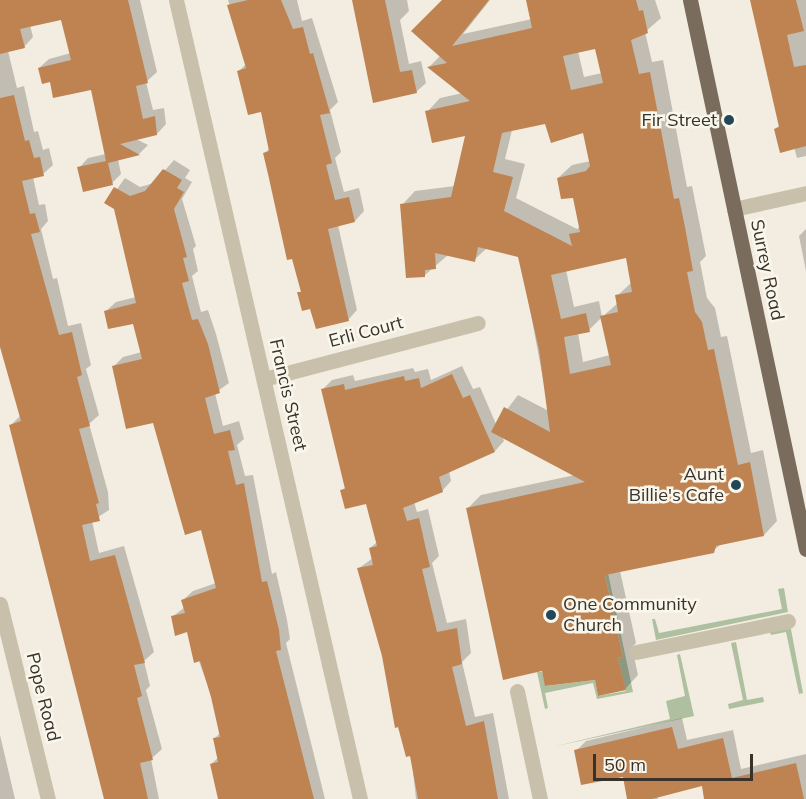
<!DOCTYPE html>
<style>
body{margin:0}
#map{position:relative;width:806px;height:799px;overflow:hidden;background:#f2ede0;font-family:Mulish,sans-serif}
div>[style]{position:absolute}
.green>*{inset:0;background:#aec0a0}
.shadow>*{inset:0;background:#0003}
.building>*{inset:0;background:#bf8351}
.minor>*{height:15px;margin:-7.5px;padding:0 7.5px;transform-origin:7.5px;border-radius:7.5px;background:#c9c0ac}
.major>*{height:15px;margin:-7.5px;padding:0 7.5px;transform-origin:7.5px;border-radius:7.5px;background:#796c5d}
.dots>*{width:16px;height:16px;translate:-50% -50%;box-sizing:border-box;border:3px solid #f9f6ec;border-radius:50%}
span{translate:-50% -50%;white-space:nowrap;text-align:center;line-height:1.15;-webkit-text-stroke:5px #f9f6ec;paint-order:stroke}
.poi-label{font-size:18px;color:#38322a}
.right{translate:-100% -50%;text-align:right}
.left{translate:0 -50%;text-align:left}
.street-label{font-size:18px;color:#38322a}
.scale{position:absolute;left:593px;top:754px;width:160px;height:27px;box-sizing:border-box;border:3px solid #38322a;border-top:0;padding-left:8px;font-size:18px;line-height:21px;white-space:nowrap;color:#38322a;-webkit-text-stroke:4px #f9f6ec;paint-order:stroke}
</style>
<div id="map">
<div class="green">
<div style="clip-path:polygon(604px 570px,608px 573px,633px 692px,597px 699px,593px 683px,545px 693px,548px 708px,545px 709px,537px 672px,542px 672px,546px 686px,595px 680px,598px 696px,626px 691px,618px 658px,623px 657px)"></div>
<div style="clip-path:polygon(784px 588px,788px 612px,656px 640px,652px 619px,655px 619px,659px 633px,782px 609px,778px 589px)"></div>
<div style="clip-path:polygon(790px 624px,803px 693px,799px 694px,786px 632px,771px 635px,770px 632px)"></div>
<div style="clip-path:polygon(736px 642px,747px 700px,763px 697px,764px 702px,729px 709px,728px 704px,743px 700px,731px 643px)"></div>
<div style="clip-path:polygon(680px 654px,694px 716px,552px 747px,670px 719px,666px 701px,685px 696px,677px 655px)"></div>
</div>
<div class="shadow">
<div style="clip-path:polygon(0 0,140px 0,157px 72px,146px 82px,153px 110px,164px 108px,166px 124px,157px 134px,136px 139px,148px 145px,139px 154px,118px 159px,121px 174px,112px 183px,79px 168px,88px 158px,106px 154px,93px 88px,51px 80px,39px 68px,49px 59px,71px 53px,62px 18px,30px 25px,33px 37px,24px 47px,8px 51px,17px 88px,24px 86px,34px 132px,38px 131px,43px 150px,49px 148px,53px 165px,43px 174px,33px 177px,39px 205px,45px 204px,48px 221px,41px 229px,53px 279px,57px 278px,68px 326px,81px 323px,91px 365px,86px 369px,99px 415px,89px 424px,108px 492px,109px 510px,92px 521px,99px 553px,124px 546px,154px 652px,144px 661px,150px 686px,146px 690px,162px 749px,151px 759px,159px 799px,105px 799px,11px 425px,21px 415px,0 344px)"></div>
<div style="clip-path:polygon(228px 0,297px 0,302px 21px,312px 18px,338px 102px,330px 110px,341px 152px,335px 158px,344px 192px,359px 188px,364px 211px,355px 221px,338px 225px,357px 310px,348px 320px,311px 307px,299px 293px,302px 290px,265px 153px,270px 148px,262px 110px,239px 71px,247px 63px)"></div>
<div style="clip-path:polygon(354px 0,407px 0,409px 11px,400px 20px,409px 64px,421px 61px,426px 83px,416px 92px,374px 101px)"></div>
<div style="clip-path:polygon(evenodd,445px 0,490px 0,463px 34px,532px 19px,527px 0,655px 0,661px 18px,645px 32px,652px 62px,663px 60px,687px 187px,692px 186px,706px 256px,700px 262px,707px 298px,715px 308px,721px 337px,727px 336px,751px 453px,763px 450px,777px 521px,764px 535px,721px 544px,713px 551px,620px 571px,636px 643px,632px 647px,638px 675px,625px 689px,596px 679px,543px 670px,468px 508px,481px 495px,575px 475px,502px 436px,504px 441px,495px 451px,449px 471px,451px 481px,442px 491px,414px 502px,417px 512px,428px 509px,439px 556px,432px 563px,447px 623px,466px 619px,471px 653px,462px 662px,475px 717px,493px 713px,509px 799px,416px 799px,411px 754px,359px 568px,373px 558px,370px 548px,377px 542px,367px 502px,342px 490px,346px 487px,322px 390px,332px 380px,353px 375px,355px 381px,413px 368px,415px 372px,428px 369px,431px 380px,462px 366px,473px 389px,480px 387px,496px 424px,518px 395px,549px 411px,520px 256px,487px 248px,474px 260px,448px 255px,425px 275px,402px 205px,415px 191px,455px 186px,466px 134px,427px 112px,440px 98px,463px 93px,429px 67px,441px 55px,445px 0,596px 47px,602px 73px,584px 77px,578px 51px,596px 47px,445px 0,546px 122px,584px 131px,591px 161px,572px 165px,558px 178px,574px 196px,580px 226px,577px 229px,516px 198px,525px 164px,505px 159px,512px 130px,546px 122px,445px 0,627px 256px,632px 282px,617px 296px,618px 303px,602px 317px,599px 301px,574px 307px,566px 270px,627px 256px,445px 0,602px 317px,610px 355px,583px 362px,578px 333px,589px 330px,602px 317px)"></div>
<div style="clip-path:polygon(751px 0,806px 0,806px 156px,797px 158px,794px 147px,775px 129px,780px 125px)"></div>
<div style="clip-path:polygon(174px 160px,190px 170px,185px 178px,192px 182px,182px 199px,196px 246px,193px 249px,198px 271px,192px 276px,201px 312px,208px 310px,216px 334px,229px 383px,215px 393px,223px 426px,239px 421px,244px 439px,237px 445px,245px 476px,253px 475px,272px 574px,276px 572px,287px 620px,290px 639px,286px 643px,325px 799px,248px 799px,211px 764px,219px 757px,214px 739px,220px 733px,212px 697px,188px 631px,172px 617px,185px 607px,183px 600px,193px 591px,216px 583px,202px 528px,154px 421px,113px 367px,123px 357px,142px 352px,134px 322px,106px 311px,116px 302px,136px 297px,115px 208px,107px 203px,125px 178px,140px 187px,154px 183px)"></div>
<div style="clip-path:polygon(806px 229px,806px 271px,799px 236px)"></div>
<div style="clip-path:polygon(682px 718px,687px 740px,733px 730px,741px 769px,806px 754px,806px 799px,706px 799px,703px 784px,657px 796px,658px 799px,628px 799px,624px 775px,576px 751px,586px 741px)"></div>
<div style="clip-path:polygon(0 735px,15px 799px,0 799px)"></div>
</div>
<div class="building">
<div style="clip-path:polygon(0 0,128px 0,148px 83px,136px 86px,143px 119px,155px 116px,157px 135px,120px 144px,140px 155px,108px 163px,113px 185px,83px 192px,77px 167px,106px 161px,91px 90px,53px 98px,50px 82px,42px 84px,38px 68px,71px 60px,61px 20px,20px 29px,25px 48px,0 54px)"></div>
<div style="clip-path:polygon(248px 0,281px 0,293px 29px,303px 27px,310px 54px,313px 53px,330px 113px,320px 115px,332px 163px,326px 165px,335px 200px,349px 197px,355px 222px,328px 229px,349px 321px,316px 329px,310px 309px,302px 311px,297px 292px,301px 292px,292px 259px,287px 260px,268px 174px,263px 153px,269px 151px,261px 112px,248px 115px,237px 71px,246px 68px,227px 5px)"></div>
<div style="clip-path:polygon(352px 0,385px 0,400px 72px,412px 70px,417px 93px,373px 103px)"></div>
<div style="clip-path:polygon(evenodd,442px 0,489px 0,452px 46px,532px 28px,526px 0,636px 0,639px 11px,643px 10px,648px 33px,631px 40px,639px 74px,650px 72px,674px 199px,679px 198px,685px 227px,693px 271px,687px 272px,695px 312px,702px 322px,708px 350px,714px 349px,738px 465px,750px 462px,764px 536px,716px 546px,714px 553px,605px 575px,623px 657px,618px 658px,626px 690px,598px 696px,595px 680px,545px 686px,542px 671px,503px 680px,466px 508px,585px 482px,491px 432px,504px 407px,550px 432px,539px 350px,518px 257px,478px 247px,475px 262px,435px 253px,436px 269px,425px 270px,425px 277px,406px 278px,400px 204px,451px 197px,465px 136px,432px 143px,425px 111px,470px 101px,427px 67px,447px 63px,411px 31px,442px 0,595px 49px,603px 83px,571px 90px,563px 56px,595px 49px,442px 0,545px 124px,551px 143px,583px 133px,590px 166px,586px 171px,557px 178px,561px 199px,573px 198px,580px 232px,569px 234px,572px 246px,504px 211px,513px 177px,493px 172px,502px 133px,545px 124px,442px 0,626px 258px,632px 292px,615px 295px,618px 312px,600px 316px,611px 365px,570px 374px,564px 337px,590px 332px,586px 313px,561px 319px,551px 275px,626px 258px)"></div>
<div style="clip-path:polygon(750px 0,796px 0,804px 31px,787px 35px,794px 67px,806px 65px,806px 146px,780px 153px,774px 129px,779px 127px)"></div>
<div style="clip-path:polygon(14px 95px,25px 141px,29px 140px,34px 158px,40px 157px,44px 176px,22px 181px,30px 214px,35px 213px,40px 232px,31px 234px,59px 335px,72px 332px,82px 375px,77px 377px,90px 426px,79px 429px,99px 503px,96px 504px,100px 521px,82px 525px,90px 561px,115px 555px,145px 663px,134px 665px,142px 696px,137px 698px,153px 760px,140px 763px,148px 799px,104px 799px,9px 425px,21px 421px,0 347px,0 98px)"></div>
<div style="clip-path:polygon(163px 169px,182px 180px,177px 188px,184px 192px,174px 209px,187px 257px,183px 258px,189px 281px,182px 283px,192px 320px,198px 319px,208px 344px,220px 393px,205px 398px,214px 434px,230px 430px,235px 450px,228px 451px,236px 485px,244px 483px,262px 582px,267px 581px,279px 630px,281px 650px,276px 651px,314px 799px,218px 799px,210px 764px,218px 762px,213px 738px,220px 737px,211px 697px,200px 661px,194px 663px,187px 632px,175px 636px,171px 616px,185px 613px,181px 600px,216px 588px,201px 530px,185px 535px,153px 423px,126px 429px,112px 366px,142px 359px,133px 324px,108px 329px,104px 311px,136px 303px,114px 209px,104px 203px,114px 187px,130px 196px,145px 191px)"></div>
<div style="clip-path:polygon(452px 374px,463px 398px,470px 395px,495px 452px,439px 477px,443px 492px,403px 508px,407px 521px,419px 518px,430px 567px,422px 569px,437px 632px,457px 628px,462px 664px,452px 667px,466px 726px,484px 721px,498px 799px,418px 799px,410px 756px,406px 757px,398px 727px,395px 728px,382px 656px,357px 568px,373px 565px,369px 548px,377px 546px,366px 504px,345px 509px,340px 490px,345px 489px,321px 389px,344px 384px,345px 390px,404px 376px,405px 381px,419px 378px,421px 388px)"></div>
<div style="clip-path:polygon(672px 727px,678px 749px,723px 738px,732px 778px,796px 763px,804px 799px,704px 799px,702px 786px,652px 799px,627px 799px,623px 777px,581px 785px,574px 750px)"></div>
</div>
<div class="minor">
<div style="left:176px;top:0;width:820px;rotate:77.03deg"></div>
<div style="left:734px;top:209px;width:74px;rotate:-12.5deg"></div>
<div style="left:264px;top:379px;width:221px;rotate:-14.7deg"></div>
<div style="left:0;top:604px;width:201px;rotate:76.2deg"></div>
<div style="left:636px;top:652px;width:155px;rotate:-11.5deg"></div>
<div style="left:517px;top:691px;width:110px;rotate:78deg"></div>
</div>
<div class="major">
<div style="left:690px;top:0;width:561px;rotate:78.07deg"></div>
</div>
<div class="dots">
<div style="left:729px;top:120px;background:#224857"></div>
<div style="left:736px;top:485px;background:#224857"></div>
<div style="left:551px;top:615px;background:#224857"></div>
</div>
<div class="poi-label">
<span class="right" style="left:717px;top:120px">Fir Street</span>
<span class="right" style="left:724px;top:485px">Aunt<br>Billie's Cafe</span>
<span class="left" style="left:563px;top:615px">One Community<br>Church</span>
</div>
<div class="street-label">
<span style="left:767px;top:270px;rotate:78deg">Surrey Road</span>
<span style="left:366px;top:332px;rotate:-15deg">Erli Court</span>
<span style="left:288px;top:395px;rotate:77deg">Francis Street</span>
<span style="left:43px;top:697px;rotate:76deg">Pope Road</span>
</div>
<div class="scale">50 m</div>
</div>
